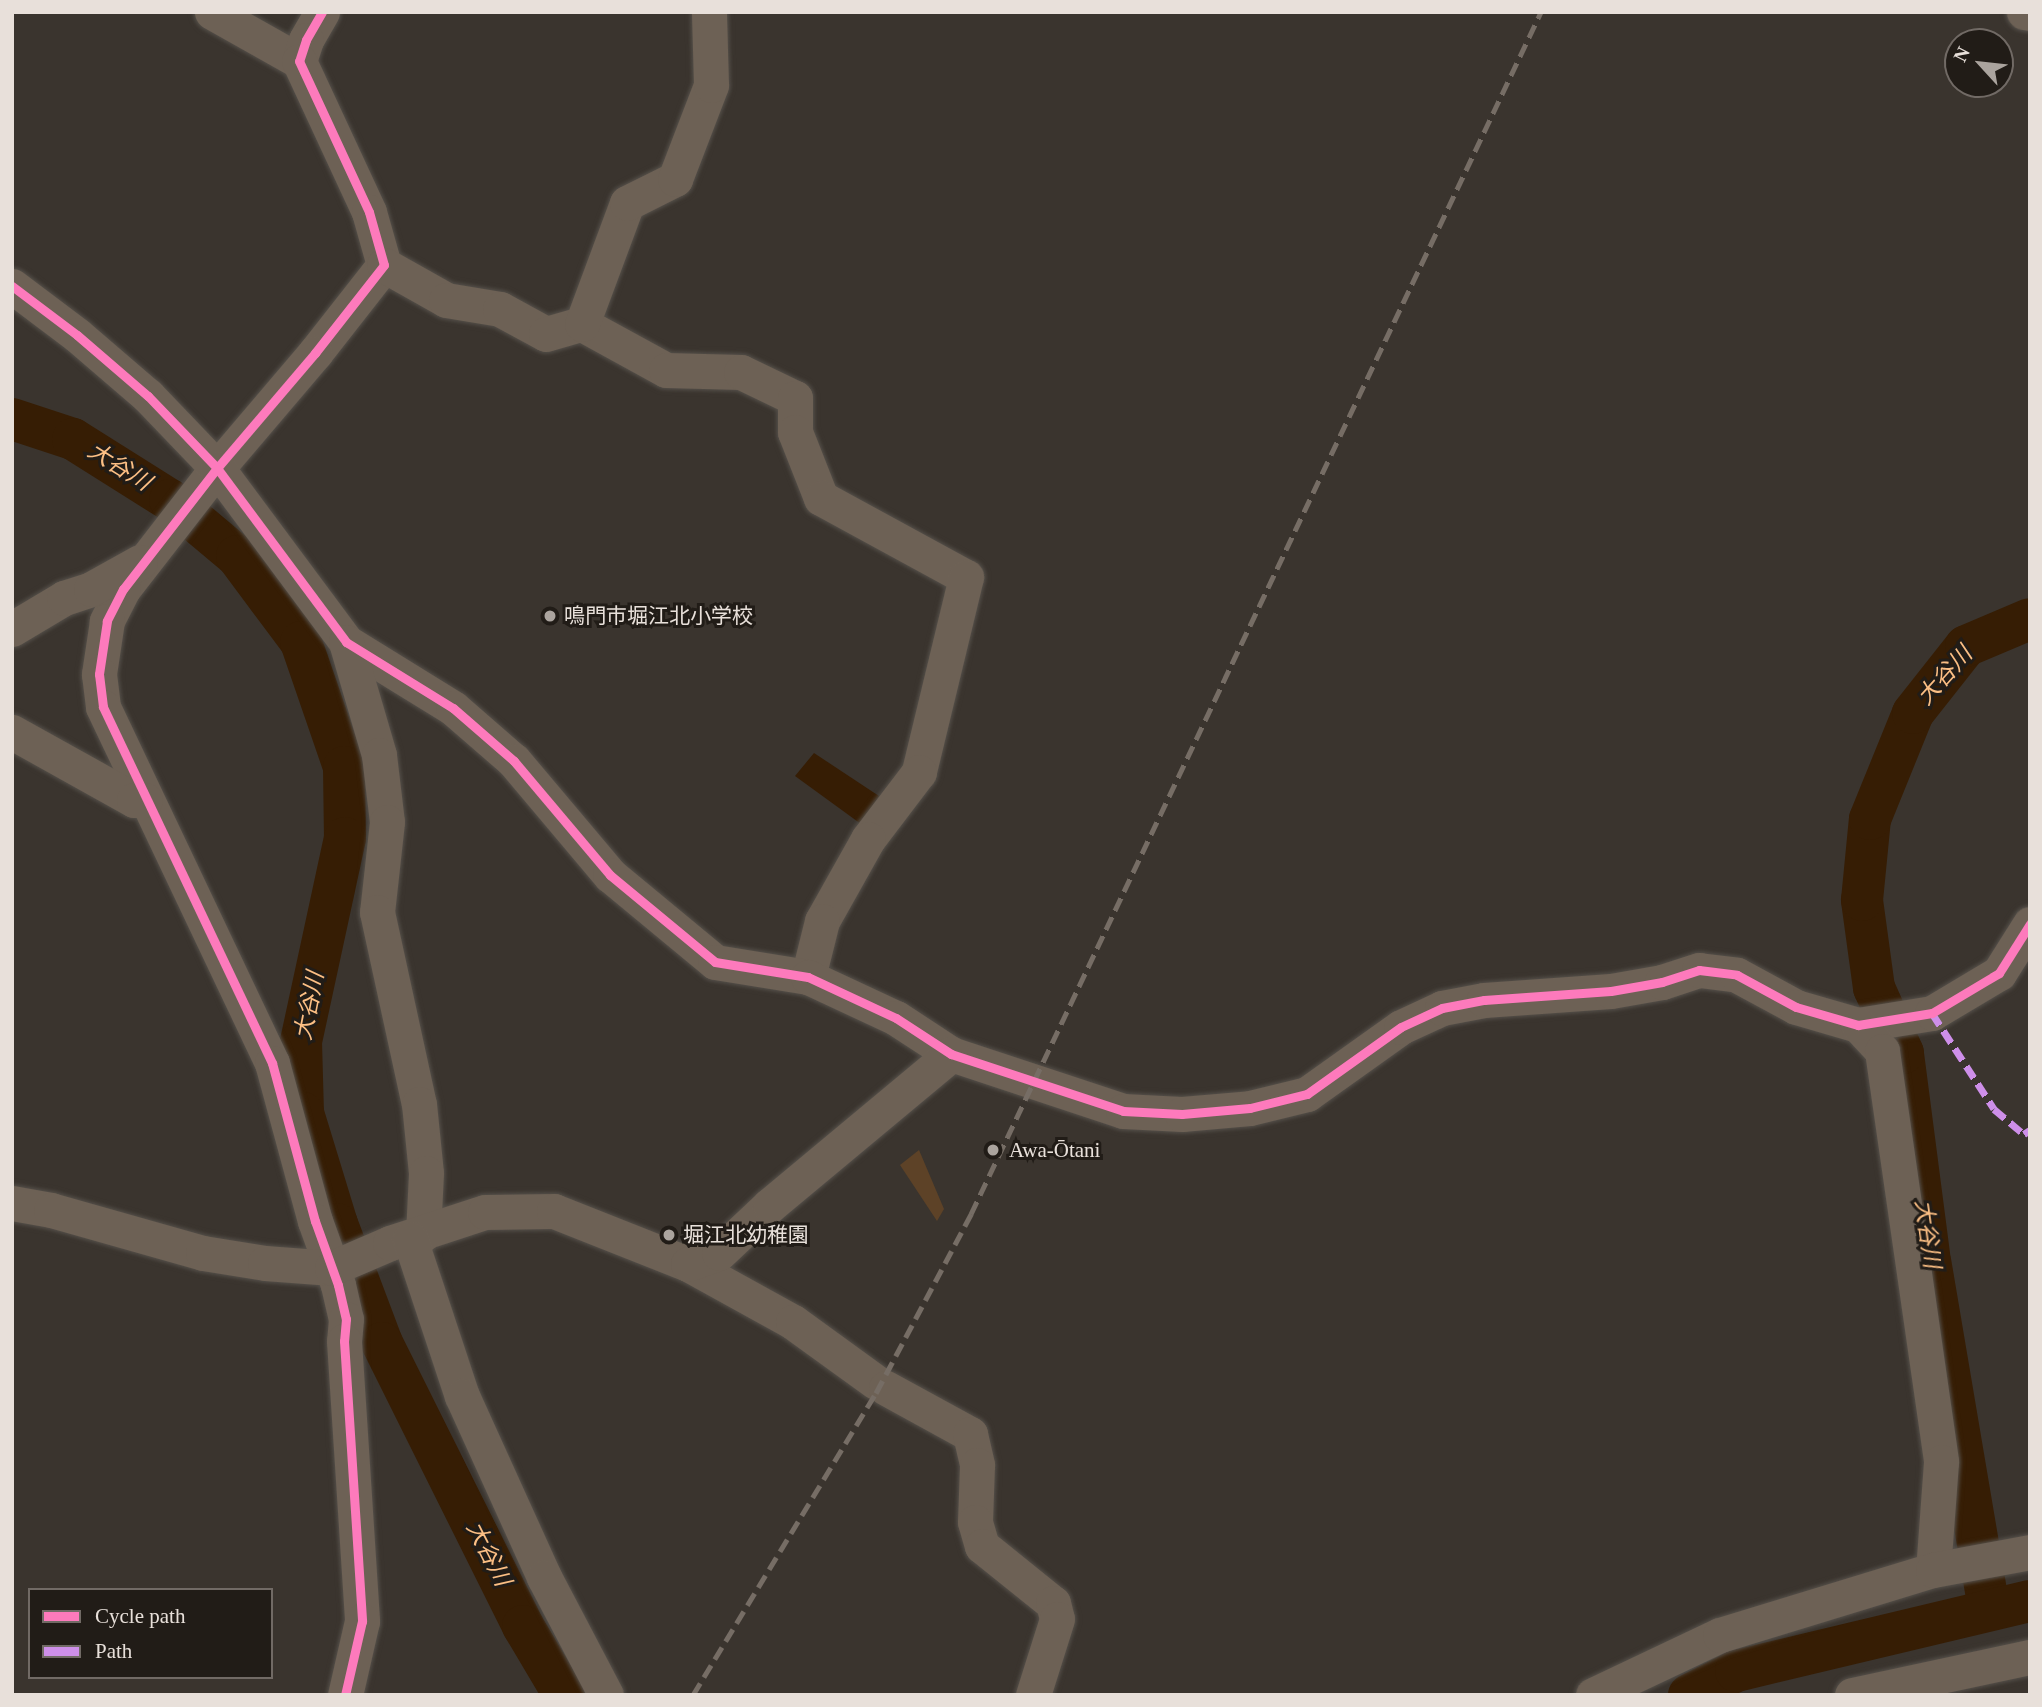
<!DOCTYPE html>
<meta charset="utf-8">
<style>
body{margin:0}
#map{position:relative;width:2042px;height:1707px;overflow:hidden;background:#3a342e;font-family:"Times New Roman","Noto Sans JP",serif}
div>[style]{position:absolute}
.green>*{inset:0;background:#5d4227}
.water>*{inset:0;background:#361d04}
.river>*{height:42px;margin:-21px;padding:0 21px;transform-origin:21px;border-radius:21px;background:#361d04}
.roads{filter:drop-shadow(0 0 2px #55504a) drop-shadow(0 0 2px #55504a)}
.minor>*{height:35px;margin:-17.5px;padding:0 17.5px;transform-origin:17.5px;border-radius:17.5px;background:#6d6155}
.rail>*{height:5px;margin-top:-2.5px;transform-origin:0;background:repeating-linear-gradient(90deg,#766d65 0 14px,transparent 0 21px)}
.quiet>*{height:7px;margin-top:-3.5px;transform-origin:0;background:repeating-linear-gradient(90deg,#ce8fe9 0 14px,transparent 0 21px)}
.cycleway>*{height:9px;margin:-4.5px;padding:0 4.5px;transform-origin:4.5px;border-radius:4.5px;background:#fd7abc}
.dots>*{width:19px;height:19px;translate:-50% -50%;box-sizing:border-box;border:4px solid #211c17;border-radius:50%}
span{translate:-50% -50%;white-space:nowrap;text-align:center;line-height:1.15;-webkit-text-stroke:6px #211c17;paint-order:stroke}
.poi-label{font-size:21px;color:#e8e0da}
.left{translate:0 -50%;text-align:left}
.water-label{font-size:23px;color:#fcbf84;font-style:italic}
.frame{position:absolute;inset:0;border:14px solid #e8e0da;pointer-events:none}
.legend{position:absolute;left:28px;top:1588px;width:245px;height:91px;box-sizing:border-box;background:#211c17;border:2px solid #716a65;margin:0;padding:9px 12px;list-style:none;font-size:21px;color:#e8e0da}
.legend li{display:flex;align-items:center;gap:14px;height:35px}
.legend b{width:35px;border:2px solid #716a65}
.north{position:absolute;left:1944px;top:28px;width:70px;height:70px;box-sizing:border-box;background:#211c17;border:2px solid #716a65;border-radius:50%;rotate:297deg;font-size:19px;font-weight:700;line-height:28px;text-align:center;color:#e8e0da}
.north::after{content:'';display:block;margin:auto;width:24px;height:32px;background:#aba49e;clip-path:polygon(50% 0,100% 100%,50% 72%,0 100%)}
</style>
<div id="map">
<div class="green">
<div style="clip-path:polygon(919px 1150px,944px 1209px,937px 1221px,900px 1165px)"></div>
</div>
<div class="water">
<div style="clip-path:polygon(814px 753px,879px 796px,861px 824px,795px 776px)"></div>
</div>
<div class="river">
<div style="left:12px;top:419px;width:64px;rotate:18.2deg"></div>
<div style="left:73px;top:439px;width:115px;rotate:32.2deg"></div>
<div style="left:170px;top:500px;width:87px;rotate:39.9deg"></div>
<div style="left:237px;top:556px;width:107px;rotate:53.3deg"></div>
<div style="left:301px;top:642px;width:132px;rotate:71deg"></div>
<div style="left:344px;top:767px;width:71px;rotate:89.2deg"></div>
<div style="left:345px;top:838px;width:209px;rotate:102.2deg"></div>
<div style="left:301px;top:1042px;width:71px;rotate:88.4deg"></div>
<div style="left:303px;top:1113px;width:116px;rotate:73deg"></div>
<div style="left:337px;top:1224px;width:127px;rotate:69.3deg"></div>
<div style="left:382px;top:1343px;width:316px;rotate:63.5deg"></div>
<div style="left:523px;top:1626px;width:80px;rotate:59.3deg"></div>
<div style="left:1989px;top:1609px;width:352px;rotate:-99.6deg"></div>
<div style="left:1930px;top:1262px;width:211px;rotate:-97.4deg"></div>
<div style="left:1903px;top:1053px;width:71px;rotate:-114deg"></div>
<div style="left:1874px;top:988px;width:89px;rotate:-97.8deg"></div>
<div style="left:1862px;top:900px;width:81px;rotate:-84.4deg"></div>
<div style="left:1870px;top:819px;width:114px;rotate:-67.9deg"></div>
<div style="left:1913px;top:713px;width:85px;rotate:-51.7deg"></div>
<div style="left:1966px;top:646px;width:69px;rotate:-22.9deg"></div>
<div style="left:1689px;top:1695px;width:53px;rotate:-27.1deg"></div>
<div style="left:1736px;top:1671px;width:302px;rotate:-13.4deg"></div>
</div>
<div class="roads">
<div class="minor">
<div style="left:212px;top:12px;width:100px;rotate:29.4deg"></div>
<div style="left:322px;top:12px;width:32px;rotate:120deg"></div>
<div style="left:306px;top:40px;width:22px;rotate:108deg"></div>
<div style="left:299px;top:61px;width:166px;rotate:65.1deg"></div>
<div style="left:369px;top:212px;width:55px;rotate:74.2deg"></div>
<div style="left:384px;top:265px;width:112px;rotate:128.1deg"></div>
<div style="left:315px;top:353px;width:151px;rotate:130.4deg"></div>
<div style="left:217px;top:468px;width:153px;rotate:127.8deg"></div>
<div style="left:123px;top:589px;width:36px;rotate:117deg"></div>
<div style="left:107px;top:621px;width:54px;rotate:98.6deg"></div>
<div style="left:99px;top:674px;width:33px;rotate:83deg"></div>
<div style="left:103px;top:707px;width:394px;rotate:64.6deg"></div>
<div style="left:272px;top:1063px;width:164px;rotate:74.8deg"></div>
<div style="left:315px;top:1221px;width:68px;rotate:70.2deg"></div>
<div style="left:338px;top:1285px;width:35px;rotate:77deg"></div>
<div style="left:346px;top:1319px;width:22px;rotate:95deg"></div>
<div style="left:344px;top:1341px;width:281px;rotate:86.3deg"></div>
<div style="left:362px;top:1621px;width:76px;rotate:102.9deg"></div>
<div style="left:2024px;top:12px;width:6px;rotate:9deg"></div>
<div style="left:384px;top:265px;width:71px;rotate:29.4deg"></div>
<div style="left:446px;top:300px;width:55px;rotate:9.5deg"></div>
<div style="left:500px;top:309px;width:52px;rotate:28.5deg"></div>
<div style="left:546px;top:334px;width:37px;rotate:-16deg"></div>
<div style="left:582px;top:324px;width:96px;rotate:28.7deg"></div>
<div style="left:666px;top:370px;width:75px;rotate:1.5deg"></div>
<div style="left:741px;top:372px;width:60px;rotate:25.7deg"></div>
<div style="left:795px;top:398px;width:34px;rotate:90deg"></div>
<div style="left:795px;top:432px;width:71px;rotate:68.5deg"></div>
<div style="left:821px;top:498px;width:165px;rotate:28.6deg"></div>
<div style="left:966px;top:577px;width:201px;rotate:103.6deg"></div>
<div style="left:919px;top:772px;width:84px;rotate:127.3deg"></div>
<div style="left:868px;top:839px;width:94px;rotate:119.3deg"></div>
<div style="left:822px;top:921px;width:58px;rotate:104deg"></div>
<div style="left:12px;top:286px;width:81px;rotate:37deg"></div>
<div style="left:77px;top:335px;width:94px;rotate:40.7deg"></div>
<div style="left:148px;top:396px;width:100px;rotate:46.2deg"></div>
<div style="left:217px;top:468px;width:217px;rotate:53.4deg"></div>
<div style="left:346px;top:642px;width:126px;rotate:31.7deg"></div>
<div style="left:453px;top:708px;width:81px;rotate:41deg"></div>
<div style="left:514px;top:761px;width:149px;rotate:49.9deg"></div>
<div style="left:610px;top:875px;width:136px;rotate:39.6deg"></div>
<div style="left:715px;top:962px;width:94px;rotate:9.2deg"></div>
<div style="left:808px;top:977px;width:97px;rotate:25deg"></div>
<div style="left:896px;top:1018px;width:66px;rotate:33.2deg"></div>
<div style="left:951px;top:1054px;width:181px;rotate:18.3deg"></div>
<div style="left:1123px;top:1111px;width:59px;rotate:2.9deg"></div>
<div style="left:1182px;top:1114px;width:68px;rotate:-5deg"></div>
<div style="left:1250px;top:1108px;width:59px;rotate:-13.8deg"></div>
<div style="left:1307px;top:1094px;width:115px;rotate:-35.5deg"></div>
<div style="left:1401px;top:1027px;width:45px;rotate:-24.9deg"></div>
<div style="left:1442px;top:1008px;width:43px;rotate:-10.8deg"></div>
<div style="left:1484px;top:1000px;width:127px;rotate:-4.1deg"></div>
<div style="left:1611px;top:991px;width:52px;rotate:-10deg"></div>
<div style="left:1662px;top:982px;width:39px;rotate:-18deg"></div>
<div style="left:1699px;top:970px;width:38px;rotate:7deg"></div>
<div style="left:1737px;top:975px;width:67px;rotate:28.5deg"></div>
<div style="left:1796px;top:1007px;width:65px;rotate:16.2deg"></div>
<div style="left:1858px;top:1025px;width:75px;rotate:-9.2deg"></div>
<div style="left:1932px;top:1013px;width:78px;rotate:-30.8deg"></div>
<div style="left:1999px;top:973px;width:58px;rotate:-57.7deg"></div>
<div style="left:582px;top:324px;width:129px;rotate:-69.6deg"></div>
<div style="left:627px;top:203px;width:54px;rotate:-26.6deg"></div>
<div style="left:675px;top:179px;width:101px;rotate:-69deg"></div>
<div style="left:711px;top:85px;width:73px;rotate:-91.6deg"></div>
<div style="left:12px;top:629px;width:61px;rotate:-30.8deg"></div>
<div style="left:64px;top:598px;width:28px;rotate:-18deg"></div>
<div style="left:91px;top:589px;width:56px;rotate:-28.9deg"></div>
<div style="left:346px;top:642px;width:118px;rotate:73.7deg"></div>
<div style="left:379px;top:755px;width:67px;rotate:83.2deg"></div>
<div style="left:387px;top:822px;width:91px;rotate:96.3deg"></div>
<div style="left:377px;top:912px;width:197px;rotate:77.7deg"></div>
<div style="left:419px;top:1104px;width:69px;rotate:84.2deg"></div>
<div style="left:426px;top:1173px;width:61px;rotate:92.8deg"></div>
<div style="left:12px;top:732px;width:140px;rotate:29.1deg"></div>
<div style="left:134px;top:800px;width:11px"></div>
<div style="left:1858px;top:1025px;width:35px;rotate:47deg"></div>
<div style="left:1882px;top:1051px;width:415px;rotate:81.8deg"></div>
<div style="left:1941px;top:1462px;width:108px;rotate:94.2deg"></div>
<div style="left:12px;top:1203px;width:40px;rotate:10deg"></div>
<div style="left:51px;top:1210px;width:158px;rotate:15.8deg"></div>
<div style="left:203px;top:1253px;width:63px;rotate:9.2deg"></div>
<div style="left:265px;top:1263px;width:67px;rotate:4.3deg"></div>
<div style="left:332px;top:1268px;width:63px;rotate:-23.3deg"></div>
<div style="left:390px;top:1243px;width:100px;rotate:-18.1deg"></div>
<div style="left:485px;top:1212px;width:69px;rotate:-0.8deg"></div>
<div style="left:554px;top:1211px;width:144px;rotate:21.6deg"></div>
<div style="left:688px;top:1264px;width:120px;rotate:28.9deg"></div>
<div style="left:793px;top:1322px;width:102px;rotate:35.9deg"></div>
<div style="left:410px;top:1239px;width:165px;rotate:71.7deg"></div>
<div style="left:462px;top:1396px;width:199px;rotate:65.6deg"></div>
<div style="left:544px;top:1577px;width:133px;rotate:62.3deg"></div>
<div style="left:688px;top:1264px;width:33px;rotate:-20deg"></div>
<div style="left:719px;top:1253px;width:70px;rotate:-43.3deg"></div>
<div style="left:770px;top:1205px;width:236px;rotate:-39.8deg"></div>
<div style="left:886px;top:1388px;width:96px;rotate:28.7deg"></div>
<div style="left:970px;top:1434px;width:32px;rotate:77deg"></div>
<div style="left:977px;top:1465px;width:57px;rotate:92deg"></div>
<div style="left:975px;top:1522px;width:25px;rotate:74deg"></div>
<div style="left:982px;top:1546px;width:91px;rotate:38.8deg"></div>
<div style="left:1053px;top:1603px;width:16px;rotate:76deg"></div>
<div style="left:1057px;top:1619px;width:80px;rotate:107.5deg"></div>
<div style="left:1593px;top:1695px;width:140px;rotate:-25.3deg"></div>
<div style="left:1720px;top:1635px;width:223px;rotate:-17deg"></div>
<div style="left:1933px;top:1570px;width:99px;rotate:-10.5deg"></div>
<div style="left:1852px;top:1695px;width:182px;rotate:-12.1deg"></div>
</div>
</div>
<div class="rail">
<div style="left:693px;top:1695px;width:353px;rotate:-58.8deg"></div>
<div style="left:876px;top:1393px;width:203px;rotate:-62deg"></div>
<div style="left:971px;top:1214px;width:1330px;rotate:-64.63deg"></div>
</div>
<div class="quiet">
<div style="left:1932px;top:1013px;width:114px;rotate:57.1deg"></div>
<div style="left:1994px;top:1109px;width:39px;rotate:40deg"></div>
<div style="left:2024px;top:1134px;width:7px;rotate:-34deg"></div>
</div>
<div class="cycleway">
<div style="left:322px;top:12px;width:32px;rotate:120deg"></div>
<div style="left:306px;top:40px;width:22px;rotate:108deg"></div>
<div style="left:299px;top:61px;width:166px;rotate:65.1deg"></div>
<div style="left:369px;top:212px;width:55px;rotate:74.2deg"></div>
<div style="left:384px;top:265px;width:112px;rotate:128.1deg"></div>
<div style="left:315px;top:353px;width:151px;rotate:130.4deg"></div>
<div style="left:217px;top:468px;width:153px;rotate:127.8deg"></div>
<div style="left:123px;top:589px;width:36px;rotate:117deg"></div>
<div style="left:107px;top:621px;width:54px;rotate:98.6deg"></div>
<div style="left:99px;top:674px;width:33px;rotate:83deg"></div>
<div style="left:103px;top:707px;width:394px;rotate:64.6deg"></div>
<div style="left:272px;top:1063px;width:164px;rotate:74.8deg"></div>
<div style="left:315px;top:1221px;width:68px;rotate:70.2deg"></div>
<div style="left:338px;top:1285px;width:35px;rotate:77deg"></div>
<div style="left:346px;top:1319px;width:22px;rotate:95deg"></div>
<div style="left:344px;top:1341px;width:281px;rotate:86.3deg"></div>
<div style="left:362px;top:1621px;width:76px;rotate:102.9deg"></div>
<div style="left:12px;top:286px;width:81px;rotate:37deg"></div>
<div style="left:77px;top:335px;width:94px;rotate:40.7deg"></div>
<div style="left:148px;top:396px;width:100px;rotate:46.2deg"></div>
<div style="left:217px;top:468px;width:217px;rotate:53.4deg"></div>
<div style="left:346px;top:642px;width:126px;rotate:31.7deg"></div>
<div style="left:453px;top:708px;width:81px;rotate:41deg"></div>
<div style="left:514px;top:761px;width:149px;rotate:49.9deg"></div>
<div style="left:610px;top:875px;width:136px;rotate:39.6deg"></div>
<div style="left:715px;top:962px;width:94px;rotate:9.2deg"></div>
<div style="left:808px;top:977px;width:97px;rotate:25deg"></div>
<div style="left:896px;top:1018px;width:66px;rotate:33.2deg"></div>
<div style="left:951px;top:1054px;width:181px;rotate:18.3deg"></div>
<div style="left:1123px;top:1111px;width:59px;rotate:2.9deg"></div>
<div style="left:1182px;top:1114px;width:68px;rotate:-5deg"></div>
<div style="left:1250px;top:1108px;width:59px;rotate:-13.8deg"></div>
<div style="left:1307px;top:1094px;width:115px;rotate:-35.5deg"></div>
<div style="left:1401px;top:1027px;width:45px;rotate:-24.9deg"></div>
<div style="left:1442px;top:1008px;width:43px;rotate:-10.8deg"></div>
<div style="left:1484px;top:1000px;width:127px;rotate:-4.1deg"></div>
<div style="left:1611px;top:991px;width:52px;rotate:-10deg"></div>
<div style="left:1662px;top:982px;width:39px;rotate:-18deg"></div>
<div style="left:1699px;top:970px;width:38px;rotate:7deg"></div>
<div style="left:1737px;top:975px;width:67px;rotate:28.5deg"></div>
<div style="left:1796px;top:1007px;width:65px;rotate:16.2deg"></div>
<div style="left:1858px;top:1025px;width:75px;rotate:-9.2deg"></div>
<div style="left:1932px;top:1013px;width:78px;rotate:-30.8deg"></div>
<div style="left:1999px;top:973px;width:58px;rotate:-57.7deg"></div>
</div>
<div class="dots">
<div style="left:550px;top:616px;background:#aba49e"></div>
<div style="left:993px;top:1150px;background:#aba49e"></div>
<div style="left:669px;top:1235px;background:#aba49e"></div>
</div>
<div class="poi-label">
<span class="left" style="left:564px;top:616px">鳴門市堀江北小学校</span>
<span class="left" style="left:1009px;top:1150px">Awa-Ōtani</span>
<span class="left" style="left:683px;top:1235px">堀江北幼稚園</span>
</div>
<div class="water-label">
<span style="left:119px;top:467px;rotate:32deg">大谷川</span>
<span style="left:1945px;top:676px;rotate:-48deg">大谷川</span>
<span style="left:310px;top:1006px;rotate:-79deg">大谷川</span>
<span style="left:1927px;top:1234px;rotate:82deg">大谷川</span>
<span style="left:488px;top:1554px;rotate:63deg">大谷川</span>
</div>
<div class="frame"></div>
<ul class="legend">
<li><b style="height:9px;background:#fd7abc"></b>Cycle path</li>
<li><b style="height:9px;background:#ce8fe9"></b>Path</li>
</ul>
<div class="north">N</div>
</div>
